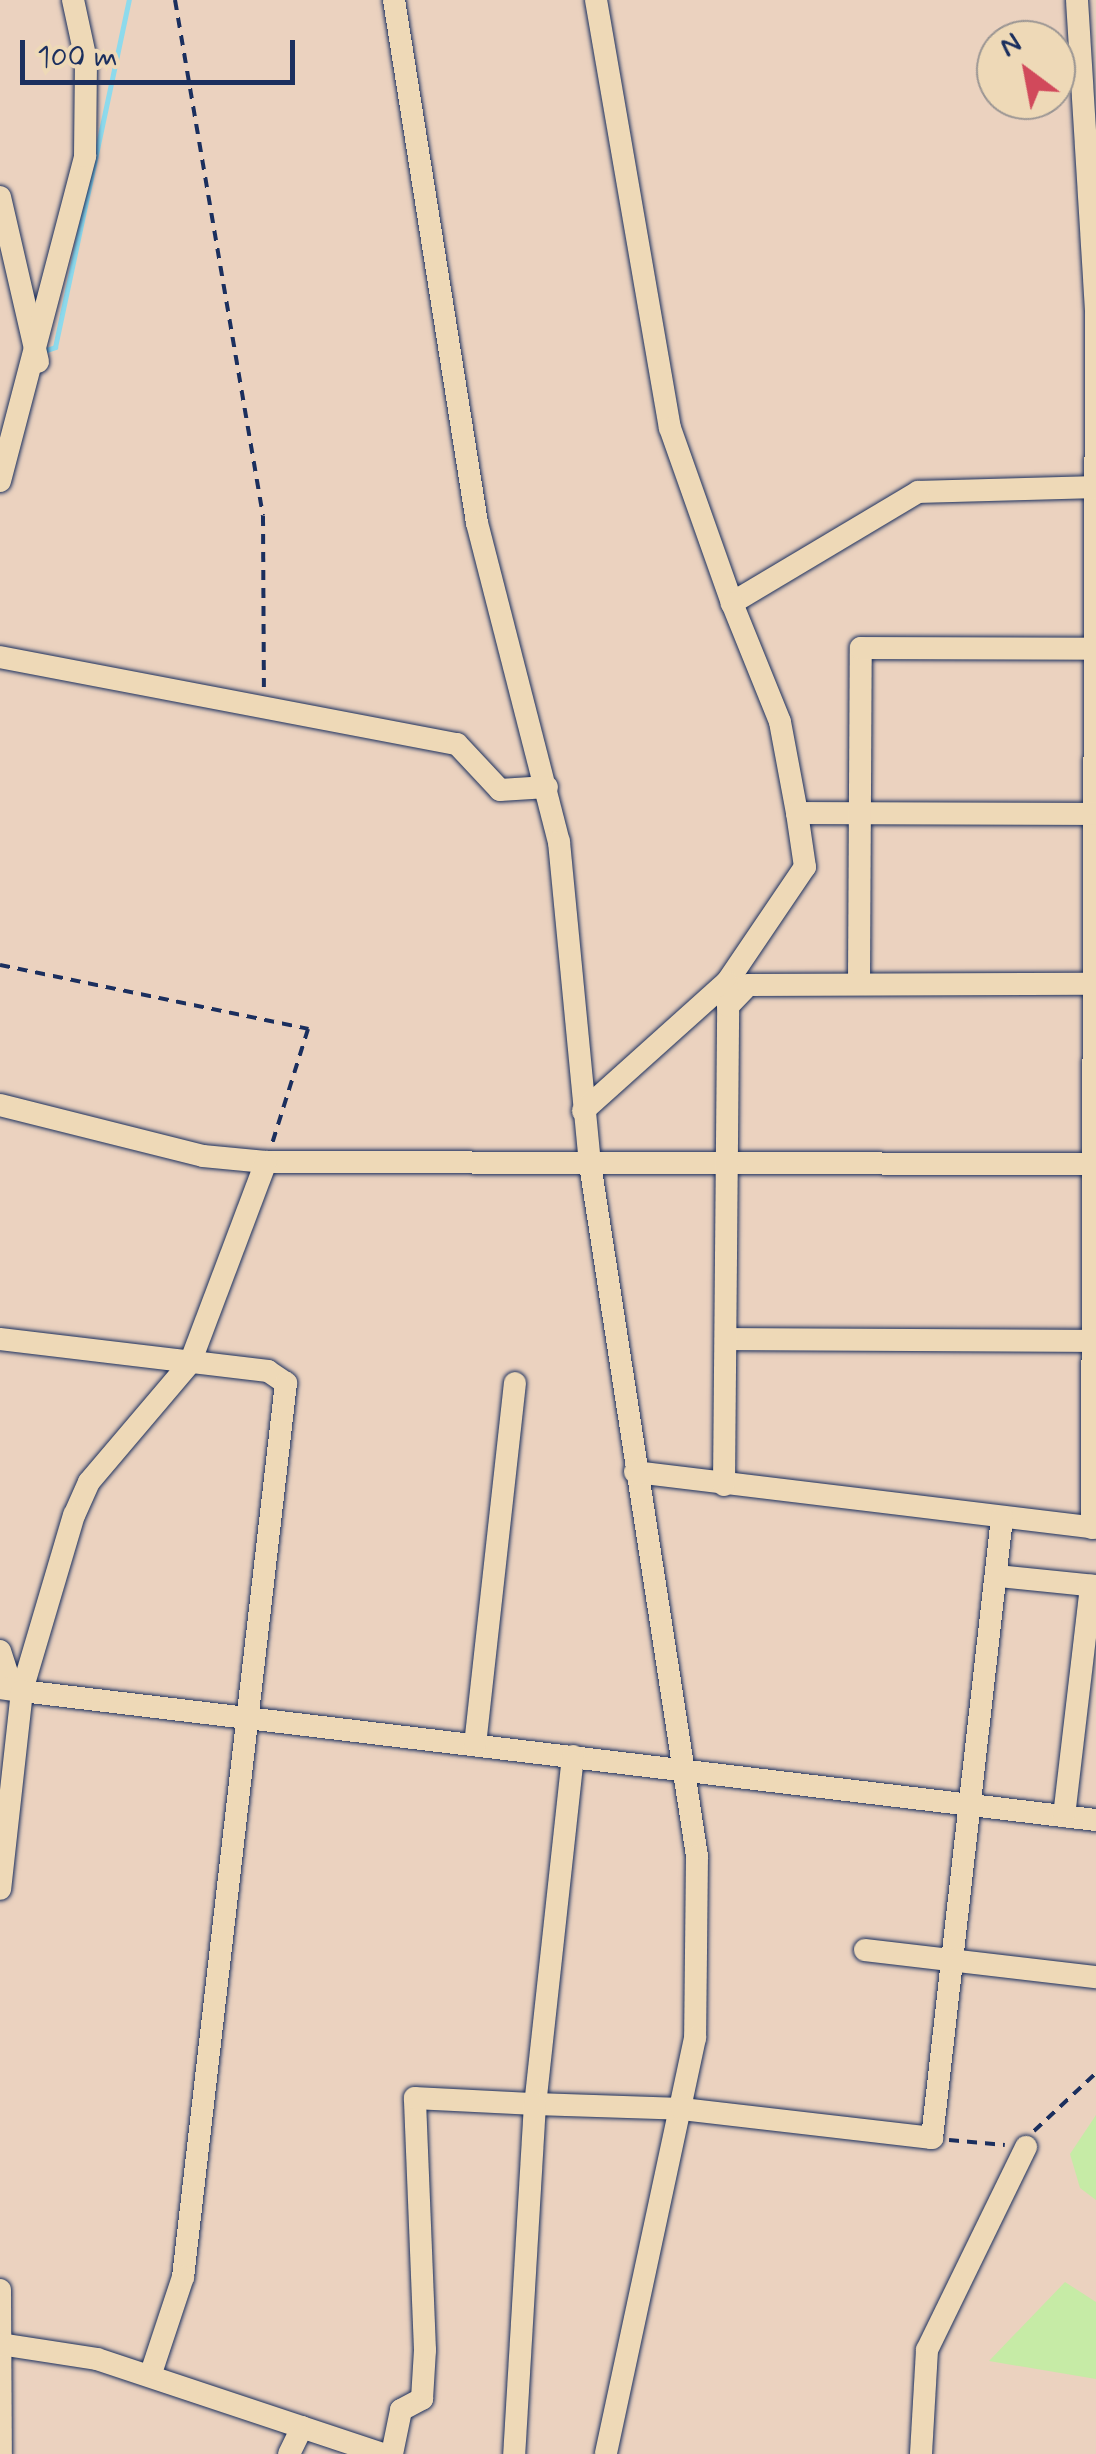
<!DOCTYPE html>
<style>
body{margin:0}
#map{position:relative;width:1096px;height:2454px;overflow:hidden;background:#ebd2bf;font-family:Mynerve,sans-serif}
div>[style]{position:absolute}
.green>*{inset:0;background:#c6eba6}
.stream>*{height:5px;margin:-2.5px;padding:0 2.5px;transform-origin:2.5px;border-radius:2.5px;background:#8ddaec}
.path>*{height:4px;margin-top:-2px;transform-origin:0;background:repeating-linear-gradient(90deg,#1b2f5e 0 10px,transparent 0 18px)}
.roads{filter:drop-shadow(0 0 2px #1b2f5e) drop-shadow(0 0 2px #1b2f5e)}
.minor>*{height:22px;margin:-11px;padding:0 11px;transform-origin:11px;border-radius:11px;background:#eed9b7}
span{translate:-50% -50%;white-space:nowrap;text-align:center;line-height:1.15;-webkit-text-stroke:9px #eed9b7;paint-order:stroke}
.north{position:absolute;left:976px;top:20px;width:100px;height:100px;box-sizing:border-box;background:#eed9b7;border:2px solid #9a9593;border-radius:50%;rotate:328deg;font-size:28px;font-weight:700;line-height:40px;text-align:center;color:#1b2f5e}
.north::after{content:'';display:block;margin:auto;width:35px;height:45px;background:#d1495b;clip-path:polygon(50% 0,100% 100%,50% 72%,0 100%)}
.scale{position:absolute;left:20px;top:40px;width:275px;height:45px;box-sizing:border-box;border:5px solid #1b2f5e;border-top:0;padding-left:12px;font-size:30px;line-height:35px;white-space:nowrap;color:#1b2f5e;-webkit-text-stroke:8px #eed9b7;paint-order:stroke}
</style>
<div id="map">
<div class="green">
<div style="clip-path:polygon(1096px 2115px,1096px 2200px,1080px 2188px,1070px 2154px)"></div>
<div style="clip-path:polygon(1065px 2282px,1096px 2302px,1096px 2379px,989px 2361px)"></div>
</div>
<div class="stream">
<div style="left:40px;top:352px;width:16px;rotate:-18deg"></div>
<div style="left:55px;top:347px;width:355px;rotate:-78deg"></div>
</div>
<div class="path">
<div style="left:175px;top:0;width:523px;rotate:80.32deg"></div>
<div style="left:263px;top:516px;width:171px;rotate:89.7deg"></div>
<div style="left:0;top:965px;width:315px;rotate:11.7deg"></div>
<div style="left:308px;top:1029px;width:121px;rotate:107.4deg"></div>
<div style="left:1034px;top:2131px;width:85px;rotate:-43.1deg"></div>
<div style="left:949px;top:2140px;width:56px;rotate:5.1deg"></div>
</div>
<div class="roads">
<div class="minor">
<div style="left:394px;top:0;width:530px;rotate:80.98deg"></div>
<div style="left:477px;top:523px;width:329px;rotate:75.6deg"></div>
<div style="left:559px;top:842px;width:323px;rotate:84.5deg"></div>
<div style="left:590px;top:1164px;width:700px;rotate:81.21deg"></div>
<div style="left:697px;top:1856px;width:182px;rotate:90.6deg"></div>
<div style="left:695px;top:2038px;width:425px;rotate:102.1deg"></div>
<div style="left:596px;top:0;width:434px;rotate:80.2deg"></div>
<div style="left:670px;top:428px;width:186px;rotate:70.5deg"></div>
<div style="left:1077px;top:0;width:313px;rotate:86.5deg"></div>
<div style="left:1096px;top:312px;width:1216px;rotate:90.19deg"></div>
<div style="left:0;top:197px;width:169px;rotate:77deg"></div>
<div style="left:0;top:481px;width:336px;rotate:-75.3deg"></div>
<div style="left:85px;top:156px;width:96px;rotate:-89.4deg"></div>
<div style="left:86px;top:60px;width:61px;rotate:-102.2deg"></div>
<div style="left:1096px;top:487px;width:178px;rotate:178.4deg"></div>
<div style="left:918px;top:492px;width:217px;rotate:149.2deg"></div>
<div style="left:732px;top:603px;width:128px;rotate:68deg"></div>
<div style="left:780px;top:722px;width:93px;rotate:79.4deg"></div>
<div style="left:797px;top:813px;width:299px;rotate:0.2deg"></div>
<div style="left:0;top:657px;width:465px;rotate:10.8deg"></div>
<div style="left:457px;top:744px;width:63px;rotate:46.9deg"></div>
<div style="left:500px;top:790px;width:47px;rotate:-3.7deg"></div>
<div style="left:859px;top:982px;width:334px;rotate:-89.7deg"></div>
<div style="left:861px;top:648px;width:235px;rotate:0.2deg"></div>
<div style="left:739px;top:994px;width:17px;rotate:-135deg"></div>
<div style="left:727px;top:982px;width:139px;rotate:-55.9deg"></div>
<div style="left:805px;top:867px;width:55px;rotate:-98.4deg"></div>
<div style="left:0;top:1105px;width:209px;rotate:14.1deg"></div>
<div style="left:203px;top:1156px;width:63px;rotate:5.4deg"></div>
<div style="left:266px;top:1162px;width:830px;rotate:0.14deg"></div>
<div style="left:583px;top:1111px;width:193px;rotate:-41.9deg"></div>
<div style="left:266px;top:1162px;width:215px;rotate:110.7deg"></div>
<div style="left:190px;top:1363px;width:156px;rotate:130.3deg"></div>
<div style="left:89px;top:1482px;width:36px;rotate:114deg"></div>
<div style="left:74px;top:1515px;width:184px;rotate:106.5deg"></div>
<div style="left:22px;top:1691px;width:1082px;rotate:6.85deg"></div>
<div style="left:0;top:1339px;width:270px;rotate:6.8deg"></div>
<div style="left:268px;top:1371px;width:22px;rotate:34deg"></div>
<div style="left:286px;top:1383px;width:900px;rotate:96.57deg"></div>
<div style="left:183px;top:2277px;width:104px;rotate:108.4deg"></div>
<div style="left:727px;top:1339px;width:369px;rotate:0.3deg"></div>
<div style="left:635px;top:1472px;width:464px;rotate:6.9deg"></div>
<div style="left:724px;top:1485px;width:479px;rotate:-89.5deg"></div>
<div style="left:728px;top:1006px;width:29px;rotate:-46deg"></div>
<div style="left:748px;top:985px;width:348px;rotate:-0.2deg"></div>
<div style="left:998px;top:1576px;width:99px;rotate:5.8deg"></div>
<div style="left:0;top:1651px;width:40px;rotate:72deg"></div>
<div style="left:0;top:1688px;width:22px;rotate:8deg"></div>
<div style="left:22px;top:1691px;width:199px;rotate:96.3deg"></div>
<div style="left:475px;top:1745px;width:364px;rotate:-83.7deg"></div>
<div style="left:573px;top:1756px;width:350px;rotate:96.2deg"></div>
<div style="left:535px;top:2104px;width:147px;rotate:1.9deg"></div>
<div style="left:682px;top:2109px;width:252px;rotate:6.6deg"></div>
<div style="left:932px;top:2138px;width:624px;rotate:-83.56deg"></div>
<div style="left:1064px;top:1816px;width:232px;rotate:-83.3deg"></div>
<div style="left:865px;top:1950px;width:233px;rotate:6.7deg"></div>
<div style="left:0;top:2290px;width:164px;rotate:89.7deg"></div>
<div style="left:0;top:2344px;width:98px;rotate:8.8deg"></div>
<div style="left:97px;top:2359px;width:300px;rotate:18.4deg"></div>
<div style="left:289px;top:2454px;width:30px;rotate:-64deg"></div>
<div style="left:392px;top:2454px;width:45px;rotate:-78.4deg"></div>
<div style="left:401px;top:2410px;width:24px;rotate:-28deg"></div>
<div style="left:422px;top:2399px;width:49px;rotate:-86.5deg"></div>
<div style="left:425px;top:2350px;width:252px;rotate:-92.3deg"></div>
<div style="left:415px;top:2098px;width:120px;rotate:2.9deg"></div>
<div style="left:535px;top:2104px;width:351px;rotate:93.4deg"></div>
<div style="left:921px;top:2454px;width:104px;rotate:-86.7deg"></div>
<div style="left:927px;top:2350px;width:226px;rotate:-64deg"></div>
</div>
</div>
<div class="north">N</div>
<div class="scale">100 m</div>
</div>
